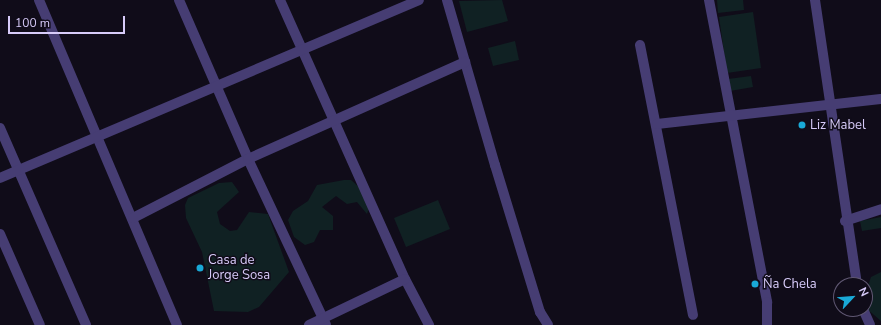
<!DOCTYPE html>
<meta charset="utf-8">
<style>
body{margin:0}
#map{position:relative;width:881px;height:325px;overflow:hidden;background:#100c19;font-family:"Nunito Sans",sans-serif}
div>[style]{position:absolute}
.green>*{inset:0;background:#102123}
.minor>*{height:10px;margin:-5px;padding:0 5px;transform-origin:5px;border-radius:5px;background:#463d73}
.dots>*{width:11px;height:11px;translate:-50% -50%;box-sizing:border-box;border:2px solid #100c19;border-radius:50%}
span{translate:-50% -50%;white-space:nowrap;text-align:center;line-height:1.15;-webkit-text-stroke:3px #100c19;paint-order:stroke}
.poi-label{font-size:13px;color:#d7cbf9}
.left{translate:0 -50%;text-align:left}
.north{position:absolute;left:833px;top:277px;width:40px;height:40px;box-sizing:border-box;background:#100c19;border:1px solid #605873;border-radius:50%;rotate:64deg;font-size:11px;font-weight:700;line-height:16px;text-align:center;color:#d7cbf9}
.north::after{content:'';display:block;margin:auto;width:14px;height:18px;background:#19a9d7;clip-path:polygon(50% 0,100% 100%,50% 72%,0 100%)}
.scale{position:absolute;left:8px;top:16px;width:117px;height:18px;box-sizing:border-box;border:2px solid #d7cbf9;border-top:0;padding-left:5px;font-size:12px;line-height:14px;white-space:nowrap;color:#d7cbf9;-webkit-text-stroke:3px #100c19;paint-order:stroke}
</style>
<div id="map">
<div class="green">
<div style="clip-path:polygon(502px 0,508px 21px,467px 32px,459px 1px)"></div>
<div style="clip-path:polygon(717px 0,743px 0,744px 10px,718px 13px)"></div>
<div style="clip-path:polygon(753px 12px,761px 68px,727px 73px,719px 17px)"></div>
<div style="clip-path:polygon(515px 41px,519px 60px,493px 66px,488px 48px)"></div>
<div style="clip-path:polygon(751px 76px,753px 87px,730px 91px,728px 79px)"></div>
<div style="clip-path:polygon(344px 180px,351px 180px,359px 187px,369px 208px,367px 214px,357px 202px,347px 204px,336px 196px,322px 207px,333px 216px,333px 230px,320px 230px,314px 242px,305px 245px,294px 237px,288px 220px,293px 211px,308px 201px,317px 185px)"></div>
<div style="clip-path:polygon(232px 182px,239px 192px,217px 212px,220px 224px,230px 231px,237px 230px,249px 212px,268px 214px,289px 272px,259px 307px,248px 312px,214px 311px,202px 252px,186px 218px,185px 205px,188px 198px,219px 183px)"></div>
<div style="clip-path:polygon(438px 200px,450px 229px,406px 247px,394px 218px)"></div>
<div style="clip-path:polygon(881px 217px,881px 228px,862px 231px,860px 221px)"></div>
<div style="clip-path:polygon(881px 272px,881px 321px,866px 308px,865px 294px,871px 277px)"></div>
</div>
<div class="minor">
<div style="left:39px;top:0;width:353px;rotate:67deg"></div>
<div style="left:179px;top:0;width:173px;rotate:66.5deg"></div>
<div style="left:248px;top:159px;width:183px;rotate:64.8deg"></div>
<div style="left:280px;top:0;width:306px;rotate:65.9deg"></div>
<div style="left:405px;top:279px;width:52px;rotate:62.4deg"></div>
<div style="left:447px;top:0;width:172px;rotate:73.8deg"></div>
<div style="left:495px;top:165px;width:154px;rotate:73deg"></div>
<div style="left:540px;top:312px;width:15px;rotate:58deg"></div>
<div style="left:709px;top:0;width:308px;rotate:79.1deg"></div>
<div style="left:767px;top:302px;width:23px;rotate:90deg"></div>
<div style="left:815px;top:0;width:288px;rotate:81.6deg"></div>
<div style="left:640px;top:45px;width:275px;rotate:78.9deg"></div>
<div style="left:657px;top:124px;width:225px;rotate:-6.4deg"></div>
<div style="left:0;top:128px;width:215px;rotate:66.4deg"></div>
<div style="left:0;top:178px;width:455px;rotate:-23deg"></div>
<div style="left:133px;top:218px;width:129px;rotate:-27.2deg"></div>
<div style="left:248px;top:159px;width:238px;rotate:-24.1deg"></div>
<div style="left:845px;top:221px;width:38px;rotate:-18deg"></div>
<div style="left:0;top:234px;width:99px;rotate:66.3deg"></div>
<div style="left:863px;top:309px;width:17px;rotate:66deg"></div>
<div style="left:309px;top:325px;width:106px;rotate:-25.6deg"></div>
</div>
<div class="dots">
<div style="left:802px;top:125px;background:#19a9d7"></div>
<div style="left:200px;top:268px;background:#19a9d7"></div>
<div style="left:755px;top:284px;background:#19a9d7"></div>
</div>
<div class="poi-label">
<span class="left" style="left:810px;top:125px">Liz Mabel</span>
<span class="left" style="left:208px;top:268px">Casa de<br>Jorge Sosa</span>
<span class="left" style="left:763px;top:284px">Ña Chela</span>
</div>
<div class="north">N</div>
<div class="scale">100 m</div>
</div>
